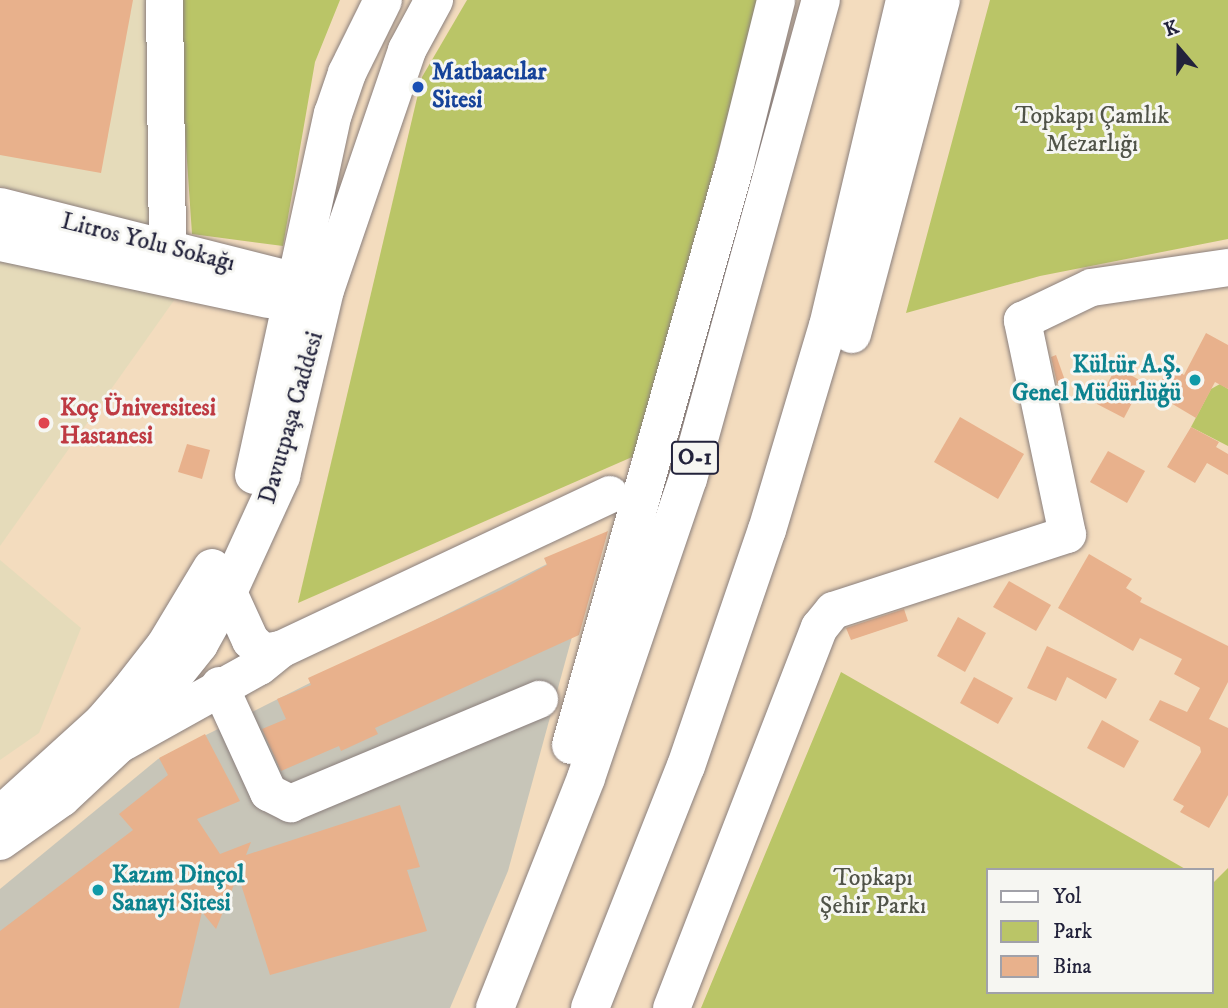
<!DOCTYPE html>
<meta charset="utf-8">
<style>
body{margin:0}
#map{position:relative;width:1228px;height:1008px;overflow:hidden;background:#f3dcbe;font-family:"IM FELL DW Pica",serif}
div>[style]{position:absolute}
.built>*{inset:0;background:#e5dbba}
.industrial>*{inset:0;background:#c7c5b8}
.green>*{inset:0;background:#bac567}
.building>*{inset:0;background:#e8b18c}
.roads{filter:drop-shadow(0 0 2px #8a7f7c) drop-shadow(0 0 2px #8a7f7c)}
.minor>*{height:37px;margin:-18.5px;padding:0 18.5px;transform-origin:18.5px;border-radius:18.5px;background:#fff}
.major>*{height:38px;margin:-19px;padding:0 19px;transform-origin:19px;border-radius:19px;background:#fff}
.highway>*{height:38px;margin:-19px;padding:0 19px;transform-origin:19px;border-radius:19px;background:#fff}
.dots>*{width:19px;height:19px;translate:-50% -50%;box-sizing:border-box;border:4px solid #f6f6f2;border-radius:50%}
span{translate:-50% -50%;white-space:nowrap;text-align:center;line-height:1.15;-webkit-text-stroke:6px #f6f6f2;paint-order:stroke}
.shield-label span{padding:2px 5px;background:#f6f6f2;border:2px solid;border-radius:5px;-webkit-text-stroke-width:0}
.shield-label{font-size:23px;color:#22223b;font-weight:700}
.transit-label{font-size:24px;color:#164399;font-weight:700}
.left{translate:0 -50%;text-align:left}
.park-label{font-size:24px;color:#505348}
.street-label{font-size:24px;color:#22223b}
.culture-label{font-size:24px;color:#0d838f;font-weight:700}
.right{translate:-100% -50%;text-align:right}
.health-label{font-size:24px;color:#be3a42;font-weight:700}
.legend{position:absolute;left:986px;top:868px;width:228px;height:126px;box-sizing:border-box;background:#f6f6f2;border:2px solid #a1a1a9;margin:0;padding:9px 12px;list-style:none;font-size:21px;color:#22223b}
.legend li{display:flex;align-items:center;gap:14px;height:35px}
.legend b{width:35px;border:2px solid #a1a1a9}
.north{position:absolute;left:1144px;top:14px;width:70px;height:70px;-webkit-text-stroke:5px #f6f6f2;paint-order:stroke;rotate:340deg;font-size:19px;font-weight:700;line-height:28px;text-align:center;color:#22223b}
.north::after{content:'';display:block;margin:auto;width:24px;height:32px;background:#22223b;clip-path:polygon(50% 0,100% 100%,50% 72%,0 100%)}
</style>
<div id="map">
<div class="built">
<div style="clip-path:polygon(0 0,148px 0,156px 227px,0 186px)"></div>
<div style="clip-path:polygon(0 260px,175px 299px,0 546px)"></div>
<div style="clip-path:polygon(0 560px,81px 628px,39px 733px,0 760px)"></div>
</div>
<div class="industrial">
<div style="clip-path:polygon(599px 538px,508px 871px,450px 1008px,0 1008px,0 889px,158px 759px)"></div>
</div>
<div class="green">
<div style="clip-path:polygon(176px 0,340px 0,315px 62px,283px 246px,192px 234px)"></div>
<div style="clip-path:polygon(467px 0,758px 0,639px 454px,298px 603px,422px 77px)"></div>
<div style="clip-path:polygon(990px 0,1228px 0,1228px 239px,1040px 276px,906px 313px)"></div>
<div style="clip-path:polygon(1220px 384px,1228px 389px,1228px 446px,1191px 427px,1211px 389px)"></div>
<div style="clip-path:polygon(841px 672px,1187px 870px,988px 870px,988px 992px,1212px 992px,1212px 884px,1228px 868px,1228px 1008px,701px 1008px)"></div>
</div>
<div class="building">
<div style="clip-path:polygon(0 0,133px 0,101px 173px,0 155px)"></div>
<div style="clip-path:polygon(1206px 333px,1228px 345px,1228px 389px,1215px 382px,1196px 418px,1154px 393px,1170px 365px,1184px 375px)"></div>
<div style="clip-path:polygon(1056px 355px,1068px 389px,1057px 383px,1051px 357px)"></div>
<div style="clip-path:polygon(1116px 367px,1143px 382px,1124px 418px,1097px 404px)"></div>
<div style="clip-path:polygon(960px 417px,1024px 454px,998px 499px,934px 462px)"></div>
<div style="clip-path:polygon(1191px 427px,1219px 442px,1216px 447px,1228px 454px,1228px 475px,1207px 463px,1195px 483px,1167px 467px)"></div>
<div style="clip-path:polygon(187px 444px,210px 450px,202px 479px,178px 472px)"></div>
<div style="clip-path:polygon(1108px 451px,1145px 471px,1127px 503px,1090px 482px)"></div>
<div style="clip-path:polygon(608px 531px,579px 635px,375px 728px,378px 734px,341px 751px,339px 746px,281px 771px,262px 729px,286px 719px,277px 699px,311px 685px,308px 678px,501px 590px,547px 565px,544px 558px)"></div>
<div style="clip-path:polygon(1089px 554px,1132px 579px,1126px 588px,1142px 598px,1140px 602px,1228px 646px,1228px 682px,1209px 719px,1228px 728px,1228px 795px,1209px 828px,1180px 812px,1184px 806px,1173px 800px,1201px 752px,1200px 747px,1149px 720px,1160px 700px,1187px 712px,1200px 688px,1174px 674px,1182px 659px,1140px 638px,1133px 651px,1058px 608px)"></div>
<div style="clip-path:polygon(1009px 581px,1051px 605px,1036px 631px,993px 607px)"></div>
<div style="clip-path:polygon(904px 609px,908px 621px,851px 640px,846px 628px)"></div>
<div style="clip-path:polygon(958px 617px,986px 633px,965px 672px,937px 656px)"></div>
<div style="clip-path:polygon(1047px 646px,1117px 679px,1106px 699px,1067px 677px,1056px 701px,1027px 688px)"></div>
<div style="clip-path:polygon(974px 677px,1013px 698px,998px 724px,960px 703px)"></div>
<div style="clip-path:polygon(1102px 720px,1139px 741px,1124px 768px,1087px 748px)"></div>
<div style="clip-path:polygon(205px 734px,240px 801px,197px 819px,220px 854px,251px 842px,246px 855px,400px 805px,420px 867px,407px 870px,427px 931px,270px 975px,238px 875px,216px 929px,202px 912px,179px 1008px,0 1008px,0 931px,133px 830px,119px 814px,168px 775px,159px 758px)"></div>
</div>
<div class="roads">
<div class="minor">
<div style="left:164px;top:0;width:247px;rotate:89.3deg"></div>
<div style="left:228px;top:592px;width:53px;rotate:65.4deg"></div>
<div style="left:250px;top:640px;width:18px;rotate:43deg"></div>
<div style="left:263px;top:652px;width:17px;rotate:-10deg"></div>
<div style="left:219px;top:685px;width:118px;rotate:65.4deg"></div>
<div style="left:268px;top:792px;width:25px;rotate:27deg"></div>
<div style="left:290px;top:803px;width:270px;rotate:-22.7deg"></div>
<div style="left:124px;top:741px;width:154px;rotate:-29.1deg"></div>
<div style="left:259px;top:666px;width:27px;rotate:-39deg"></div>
<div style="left:280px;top:649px;width:364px;rotate:-25.2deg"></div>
<div style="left:671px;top:1008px;width:409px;rotate:-68.8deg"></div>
<div style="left:819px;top:627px;width:22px;rotate:-51deg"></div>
<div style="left:833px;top:610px;width:246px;rotate:-18deg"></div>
<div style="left:1067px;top:534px;width:219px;rotate:-101.9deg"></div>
<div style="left:1022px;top:320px;width:76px;rotate:-25.6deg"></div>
<div style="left:1091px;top:287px;width:138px;rotate:-8.3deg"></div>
</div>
<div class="major">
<div style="left:0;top:207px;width:330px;rotate:14.2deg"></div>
<div style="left:0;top:242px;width:274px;rotate:12deg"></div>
<div style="left:254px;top:475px;width:370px;rotate:-77.7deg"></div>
<div style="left:333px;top:114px;width:43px;rotate:-71.1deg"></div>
<div style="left:347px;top:73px;width:81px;rotate:-63.7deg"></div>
<div style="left:5px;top:811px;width:132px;rotate:-42.2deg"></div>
<div style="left:103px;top:722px;width:40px;rotate:-49deg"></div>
<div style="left:129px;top:692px;width:58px;rotate:-52deg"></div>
<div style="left:165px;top:646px;width:91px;rotate:-58.9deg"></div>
<div style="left:0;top:841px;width:75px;rotate:-35.2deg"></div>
<div style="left:61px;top:798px;width:79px;rotate:-43deg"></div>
<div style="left:119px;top:744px;width:128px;rotate:-51.3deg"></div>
<div style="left:199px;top:644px;width:60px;rotate:-60.9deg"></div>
<div style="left:228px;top:592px;width:128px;rotate:-65.4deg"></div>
<div style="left:281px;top:476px;width:191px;rotate:-76.7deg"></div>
<div style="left:325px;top:290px;width:254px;rotate:-71.1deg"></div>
<div style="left:407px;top:50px;width:57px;rotate:-61.6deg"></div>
</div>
<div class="highway">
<div style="left:852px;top:334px;width:346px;rotate:-75.1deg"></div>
<div style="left:571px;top:745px;width:603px;rotate:-74.21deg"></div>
<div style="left:735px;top:165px;width:170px;rotate:-76deg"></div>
<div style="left:495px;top:1008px;width:247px;rotate:-68.4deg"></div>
<div style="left:586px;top:778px;width:316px;rotate:-71.2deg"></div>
<div style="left:688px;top:479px;width:497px;rotate:-74.5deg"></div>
<div style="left:590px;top:1008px;width:260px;rotate:-68.4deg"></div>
<div style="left:686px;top:766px;width:250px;rotate:-71.1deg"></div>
<div style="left:767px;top:530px;width:213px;rotate:-73.4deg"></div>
<div style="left:828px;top:326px;width:335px;rotate:-76.7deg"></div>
</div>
</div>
<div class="dots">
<div style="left:418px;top:87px;background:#1a4fb4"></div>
<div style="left:1195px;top:380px;background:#0f9aa8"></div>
<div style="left:44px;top:423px;background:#e0444e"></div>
<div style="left:98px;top:890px;background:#0f9aa8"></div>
</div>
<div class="shield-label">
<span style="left:695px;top:458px">O-1</span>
</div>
<div class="transit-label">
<span class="left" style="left:432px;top:87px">Matbaacılar<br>Sitesi</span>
</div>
<div class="park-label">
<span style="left:1092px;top:131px">Topkapı Çamlık<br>Mezarlığı</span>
<span style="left:873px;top:893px">Topkapı<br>Şehir Parkı</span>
</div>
<div class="street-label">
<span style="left:148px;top:243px;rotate:14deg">Litros Yolu Sokağı</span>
<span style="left:292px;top:418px;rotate:-74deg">Davutpaşa Caddesi</span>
</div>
<div class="culture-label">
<span class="right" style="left:1181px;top:380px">Kültür A.Ş.<br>Genel Müdürlüğü</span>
<span class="left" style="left:112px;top:890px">Kazım Dinçol<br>Sanayi Sitesi</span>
</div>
<div class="health-label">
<span class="left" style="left:60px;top:423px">Koç Üniversitesi<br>Hastanesi</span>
</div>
<ul class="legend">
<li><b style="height:9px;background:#fff"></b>Yol</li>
<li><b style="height:19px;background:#bac567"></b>Park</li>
<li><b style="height:19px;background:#e8b18c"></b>Bina</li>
</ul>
<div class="north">K</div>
</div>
